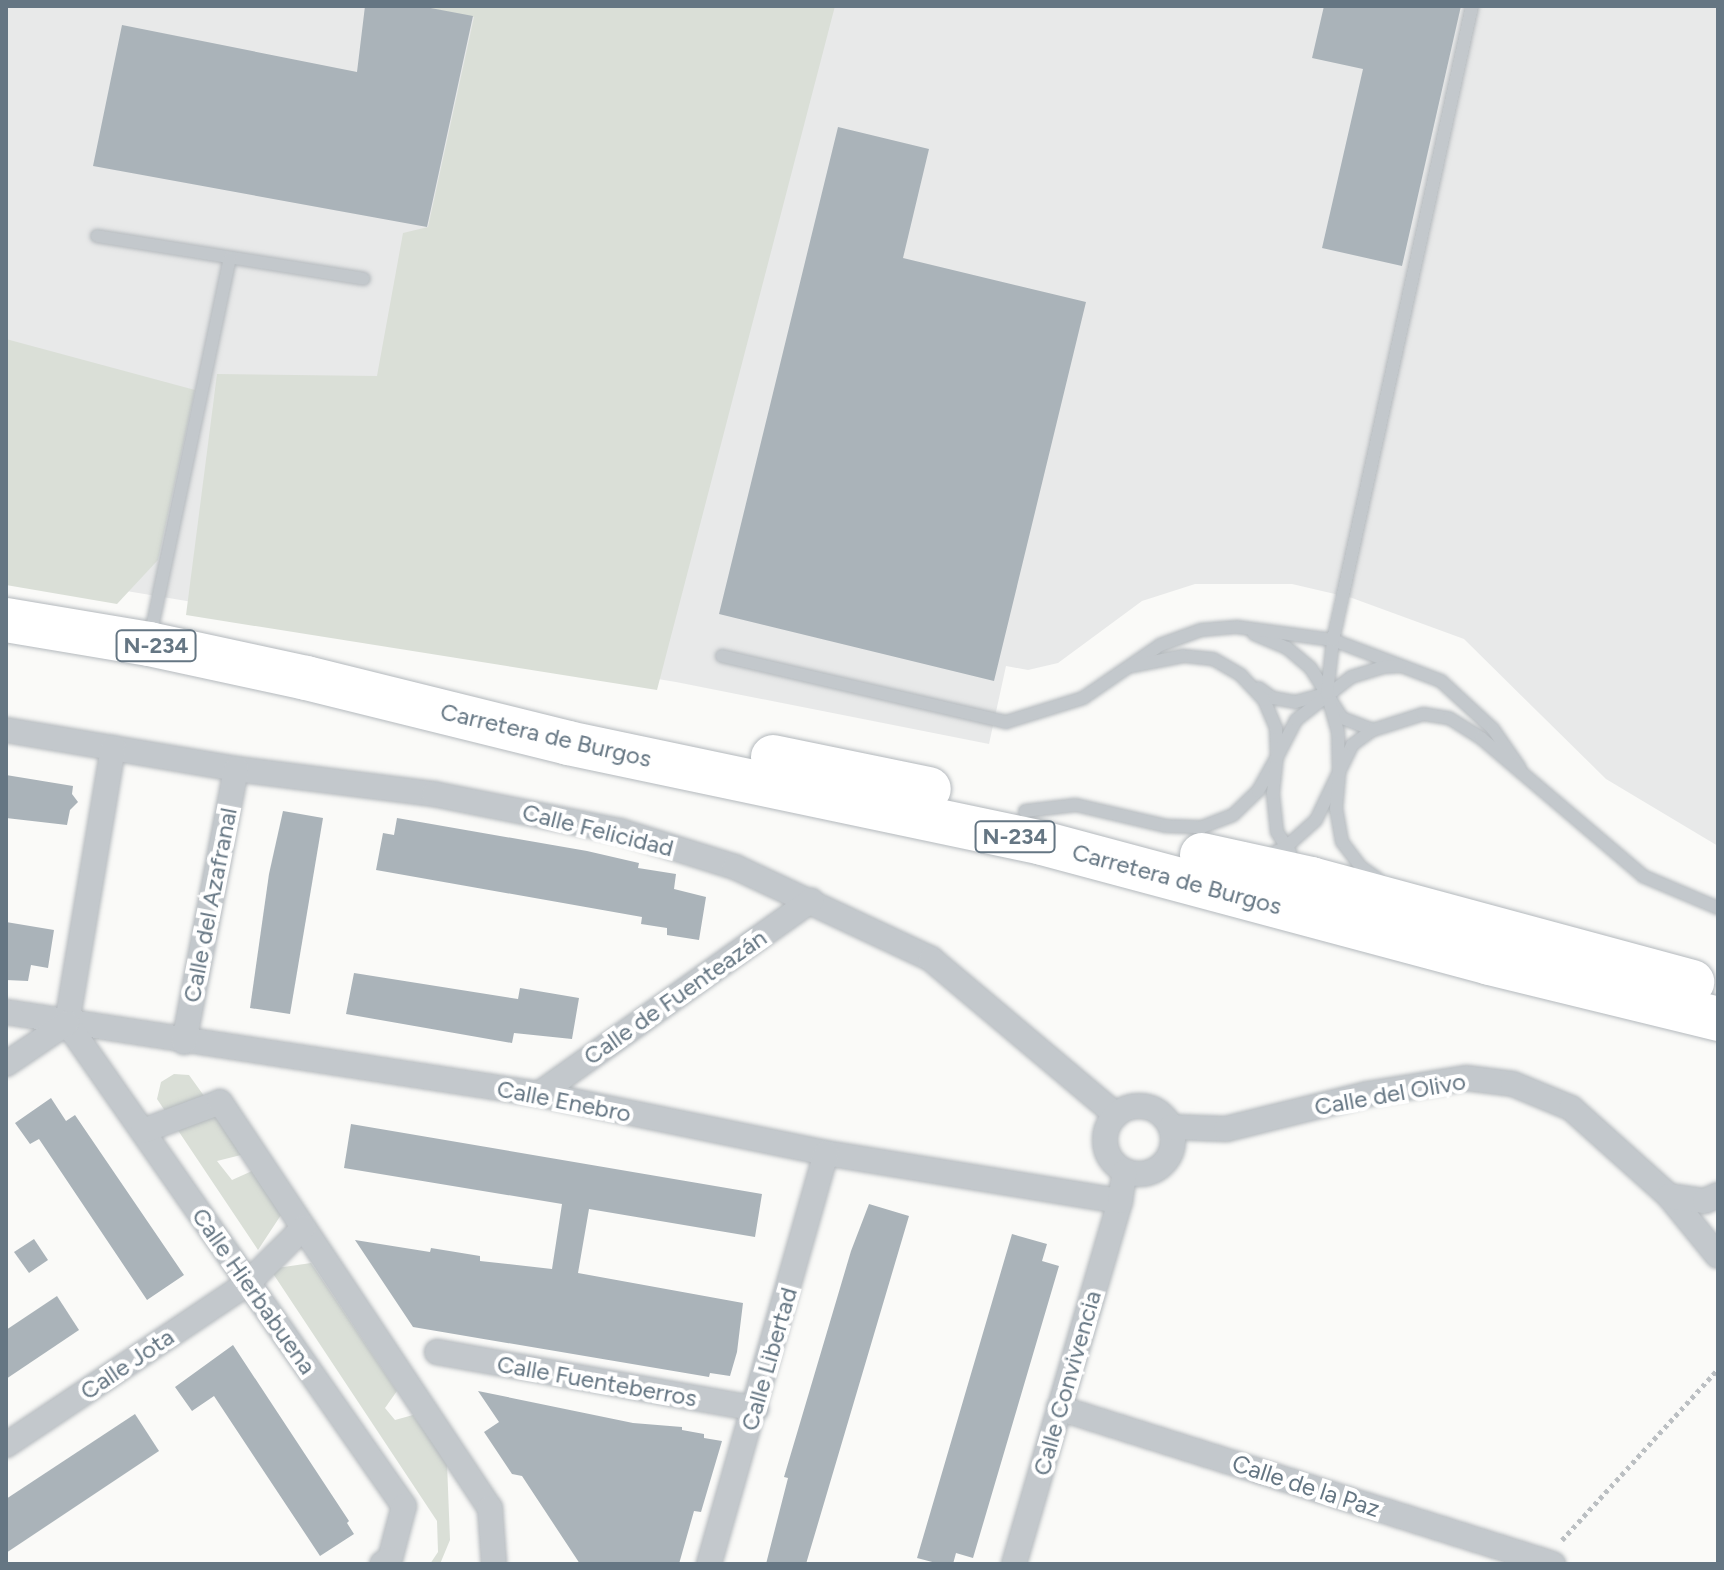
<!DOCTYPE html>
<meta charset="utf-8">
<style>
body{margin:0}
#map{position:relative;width:1724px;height:1570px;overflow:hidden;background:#fafaf8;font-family:Figtree,sans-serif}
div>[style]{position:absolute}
.built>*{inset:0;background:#e8e9e9}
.green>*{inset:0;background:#dadfd7}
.building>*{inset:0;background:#aab3b9}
.path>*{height:5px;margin-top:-2.5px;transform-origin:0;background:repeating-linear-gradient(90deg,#bbbfc2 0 4px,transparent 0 8px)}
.roads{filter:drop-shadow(0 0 2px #b4b9bd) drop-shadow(0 0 2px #b4b9bd)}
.lane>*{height:12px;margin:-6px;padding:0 6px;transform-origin:6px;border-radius:6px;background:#c3c8cc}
.street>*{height:24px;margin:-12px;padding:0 12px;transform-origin:12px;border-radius:12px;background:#c3c8cc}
.street>.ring{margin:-12px;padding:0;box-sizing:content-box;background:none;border:24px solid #c3c8cc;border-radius:50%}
.highway>*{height:44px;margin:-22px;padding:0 22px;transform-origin:22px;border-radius:22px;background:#fff}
span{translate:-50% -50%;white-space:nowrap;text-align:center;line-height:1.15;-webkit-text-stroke:8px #fff;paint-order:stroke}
.shield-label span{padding:2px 6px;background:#fff;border:2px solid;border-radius:6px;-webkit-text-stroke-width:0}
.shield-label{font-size:22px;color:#657683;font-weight:700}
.street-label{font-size:24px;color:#657683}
.frame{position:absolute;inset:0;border:8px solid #657683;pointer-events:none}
</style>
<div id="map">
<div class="built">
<div style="clip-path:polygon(6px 6px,1718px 6px,1718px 846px,1606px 779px,1464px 639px,1352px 598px,1292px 584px,1195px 584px,1142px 601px,1058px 663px,1028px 670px,1006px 666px,989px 744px,676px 682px,6px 571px)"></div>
</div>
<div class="green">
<div style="clip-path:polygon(418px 6px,835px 6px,657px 690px,186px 615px,217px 374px,377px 376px,403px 233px,428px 227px,474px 17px)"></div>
<div style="clip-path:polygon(6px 339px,195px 390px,158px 560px,117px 604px,6px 585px)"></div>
<div style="clip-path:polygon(174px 1074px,189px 1075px,207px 1100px,227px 1113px,241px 1155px,217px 1161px,232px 1180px,252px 1171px,281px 1215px,258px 1250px,157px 1099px,161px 1082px)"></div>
<div style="clip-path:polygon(311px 1263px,397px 1391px,385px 1408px,395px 1420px,413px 1415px,447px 1463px,450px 1540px,440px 1564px,430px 1564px,438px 1552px,437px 1521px,270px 1269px)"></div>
</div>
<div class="building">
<div style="clip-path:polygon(365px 6px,420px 6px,473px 16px,427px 227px,93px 166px,122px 25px,357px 72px)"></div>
<div style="clip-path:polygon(1324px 6px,1461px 6px,1402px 266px,1322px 248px,1363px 69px,1312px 58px)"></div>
<div style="clip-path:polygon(838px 127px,929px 149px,903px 258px,1086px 302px,994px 681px,719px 614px)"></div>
<div style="clip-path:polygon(6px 775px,73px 786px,72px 794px,78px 802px,70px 810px,67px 825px,6px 818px)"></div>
<div style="clip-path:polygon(283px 811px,323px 818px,290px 1014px,250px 1008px,269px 874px)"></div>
<div style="clip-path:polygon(397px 818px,587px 851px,639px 863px,638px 868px,676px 874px,674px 889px,706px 897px,699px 940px,667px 935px,667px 928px,641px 924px,642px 917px,376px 870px,383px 833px,394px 835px)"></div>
<div style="clip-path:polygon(6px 922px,54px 930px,48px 968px,31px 965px,28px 981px,6px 980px)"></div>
<div style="clip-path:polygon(354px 973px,518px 999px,520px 988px,579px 998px,572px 1039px,514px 1033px,512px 1043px,346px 1014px)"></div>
<div style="clip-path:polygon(51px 1098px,66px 1121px,75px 1115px,184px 1275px,147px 1300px,39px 1139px,30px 1144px,15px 1123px)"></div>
<div style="clip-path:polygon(351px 1124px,762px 1194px,755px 1237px,589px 1209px,578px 1273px,743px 1303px,737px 1352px,730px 1376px,710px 1373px,709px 1377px,413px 1327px,355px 1240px,430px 1252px,431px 1248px,480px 1256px,480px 1261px,552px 1269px,562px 1204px,344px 1168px)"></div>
<div style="clip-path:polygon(869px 1204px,909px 1216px,806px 1564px,766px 1564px,788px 1478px,784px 1477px,851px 1251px)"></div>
<div style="clip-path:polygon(1012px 1234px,1047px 1244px,1042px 1261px,1059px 1266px,973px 1558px,956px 1553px,953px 1564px,940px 1564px,917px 1558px)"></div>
<div style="clip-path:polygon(34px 1239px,48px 1260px,29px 1273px,14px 1252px)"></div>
<div style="clip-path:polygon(57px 1296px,79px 1330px,6px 1379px,6px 1330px)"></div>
<div style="clip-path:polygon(233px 1345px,349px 1521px,347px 1523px,354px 1534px,320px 1556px,214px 1396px,192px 1411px,175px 1387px)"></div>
<div style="clip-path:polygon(478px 1391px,633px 1423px,682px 1427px,682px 1430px,704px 1434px,704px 1438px,722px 1441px,701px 1512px,694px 1511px,679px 1564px,580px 1564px,522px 1476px,512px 1474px,484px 1432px,499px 1422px)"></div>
<div style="clip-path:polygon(135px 1414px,159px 1451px,6px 1553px,6px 1499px)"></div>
</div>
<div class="path">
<div style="left:1562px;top:1540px;width:231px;rotate:-47.6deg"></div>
</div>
<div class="roads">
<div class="lane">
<div style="left:97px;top:236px;width:270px;rotate:9.1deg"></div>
<div style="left:1254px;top:634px;width:36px;rotate:23deg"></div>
<div style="left:1287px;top:648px;width:30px;rotate:40deg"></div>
<div style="left:1310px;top:667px;width:60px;rotate:57.9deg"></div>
<div style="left:1342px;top:718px;width:33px;rotate:21deg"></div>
<div style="left:150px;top:637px;width:387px;rotate:-78.1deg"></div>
<div style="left:722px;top:656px;width:292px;rotate:13.1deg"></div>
<div style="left:1006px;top:722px;width:81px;rotate:-17.3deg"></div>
<div style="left:1083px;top:698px;width:93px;rotate:-34.5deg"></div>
<div style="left:1160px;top:645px;width:44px;rotate:-20.1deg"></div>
<div style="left:1201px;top:630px;width:36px;rotate:-5deg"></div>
<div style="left:1237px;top:627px;width:97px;rotate:7.7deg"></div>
<div style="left:1333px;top:640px;width:116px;rotate:20.8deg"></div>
<div style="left:1441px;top:681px;width:71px;rotate:42.7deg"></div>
<div style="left:1493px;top:729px;width:47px;rotate:55.3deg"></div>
<div style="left:1259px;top:688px;width:17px;rotate:36deg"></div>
<div style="left:1273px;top:698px;width:22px;rotate:10deg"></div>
<div style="left:1295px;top:702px;width:30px;rotate:-15deg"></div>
<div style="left:1025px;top:811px;width:51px;rotate:-6.7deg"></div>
<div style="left:1076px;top:805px;width:92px;rotate:13.1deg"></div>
<div style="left:1166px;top:826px;width:36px;rotate:2deg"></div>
<div style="left:1202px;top:827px;width:33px;rotate:-21deg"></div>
<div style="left:1233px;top:815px;width:35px;rotate:-44deg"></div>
<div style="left:1258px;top:791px;width:39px;rotate:-61deg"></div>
<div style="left:1277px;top:757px;width:29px;rotate:-92deg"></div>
<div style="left:1276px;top:728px;width:30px;rotate:-113deg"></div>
<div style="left:1264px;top:700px;width:34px;rotate:-133deg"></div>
<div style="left:1241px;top:675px;width:32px;rotate:-150deg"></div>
<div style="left:1213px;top:659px;width:30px;rotate:-174deg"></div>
<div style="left:1183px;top:656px;width:52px;rotate:168.9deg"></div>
<div style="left:1290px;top:852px;width:24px;rotate:-123deg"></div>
<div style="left:1277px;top:832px;width:39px;rotate:-96deg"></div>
<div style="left:1273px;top:793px;width:36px;rotate:-84deg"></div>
<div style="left:1277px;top:757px;width:42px;rotate:-62.8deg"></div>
<div style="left:1296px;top:720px;width:70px;rotate:-38deg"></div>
<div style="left:1351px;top:677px;width:34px;rotate:-17deg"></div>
<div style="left:1383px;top:667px;width:17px;rotate:-3deg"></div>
<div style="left:1268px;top:855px;width:20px;rotate:-24deg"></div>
<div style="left:1286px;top:847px;width:40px;rotate:-42deg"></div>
<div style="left:1316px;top:820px;width:53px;rotate:-64.4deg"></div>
<div style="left:1339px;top:772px;width:40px;rotate:-91.4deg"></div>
<div style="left:1338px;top:732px;width:41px;rotate:-105.8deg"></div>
<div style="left:1327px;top:693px;width:53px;rotate:-83.5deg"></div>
<div style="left:1333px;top:640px;width:649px;rotate:-77.63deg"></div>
<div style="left:1378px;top:879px;width:21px;rotate:-145deg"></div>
<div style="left:1361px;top:867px;width:31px;rotate:-127deg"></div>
<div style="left:1342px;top:842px;width:34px;rotate:-100deg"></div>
<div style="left:1336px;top:809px;width:37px;rotate:-85deg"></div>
<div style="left:1339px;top:772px;width:30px;rotate:-64deg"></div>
<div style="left:1352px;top:745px;width:26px;rotate:-36deg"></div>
<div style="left:1373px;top:730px;width:52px;rotate:-17.7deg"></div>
<div style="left:1423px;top:714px;width:26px;rotate:9deg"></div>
<div style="left:1449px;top:718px;width:38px;rotate:32deg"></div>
<div style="left:1481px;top:738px;width:213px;rotate:40.4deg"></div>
<div style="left:1643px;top:876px;width:82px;rotate:23.1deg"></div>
</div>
<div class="street">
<div style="left:6px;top:730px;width:233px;rotate:9.6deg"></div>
<div style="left:236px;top:769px;width:200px;rotate:7.2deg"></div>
<div style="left:434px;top:794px;width:190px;rotate:11.3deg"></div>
<div style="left:620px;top:831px;width:121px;rotate:17.4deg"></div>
<div style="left:735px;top:867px;width:217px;rotate:25.1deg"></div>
<div style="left:931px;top:959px;width:242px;rotate:40.1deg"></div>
<div style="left:6px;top:1012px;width:539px;rotate:8.75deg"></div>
<div style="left:539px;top:1094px;width:293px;rotate:11.6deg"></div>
<div style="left:826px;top:1153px;width:298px;rotate:9.3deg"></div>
<div style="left:67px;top:1023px;width:589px;rotate:55.1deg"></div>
<div style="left:404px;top:1506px;width:55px;rotate:104.8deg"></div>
<div style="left:390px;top:1559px;width:9px;rotate:148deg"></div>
<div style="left:67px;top:1023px;width:279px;rotate:-80.5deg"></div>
<div style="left:184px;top:1042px;width:278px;rotate:-79.2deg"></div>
<div style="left:6px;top:1064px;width:73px;rotate:-33.9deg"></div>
<div style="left:539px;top:1094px;width:334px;rotate:-35.4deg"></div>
<div class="ring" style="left:1105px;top:1106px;width:44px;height:44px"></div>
<div style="left:1171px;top:1127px;width:55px;rotate:2.1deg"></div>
<div style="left:1226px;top:1129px;width:145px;rotate:-13.9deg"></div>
<div style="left:1367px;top:1094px;width:100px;rotate:-9.2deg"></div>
<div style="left:1466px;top:1078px;width:47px;rotate:7.3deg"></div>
<div style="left:1513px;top:1084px;width:63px;rotate:22.5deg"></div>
<div style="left:1571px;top:1108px;width:132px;rotate:41.9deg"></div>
<div style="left:1669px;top:1196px;width:77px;rotate:50.8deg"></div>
<div style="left:143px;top:1131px;width:82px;rotate:-20.6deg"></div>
<div style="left:220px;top:1102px;width:488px;rotate:56.4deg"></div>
<div style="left:490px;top:1508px;width:56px;rotate:85.9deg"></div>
<div style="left:1669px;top:1196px;width:36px;rotate:8deg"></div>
<div style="left:1705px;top:1201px;width:14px;rotate:-25deg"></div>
<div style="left:437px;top:1352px;width:324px;rotate:10.1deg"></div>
<div style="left:1059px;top:1408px;width:518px;rotate:17.53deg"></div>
<div style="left:6px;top:1445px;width:291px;rotate:-33.8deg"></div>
<div style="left:248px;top:1283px;width:78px;rotate:-45deg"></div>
<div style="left:709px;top:1564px;width:427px;rotate:-74.1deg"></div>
<div style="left:1014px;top:1564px;width:378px;rotate:-73.7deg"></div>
<div style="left:1120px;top:1201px;width:30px;rotate:-81deg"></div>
</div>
<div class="highway">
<div style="left:6px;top:620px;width:145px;rotate:9.5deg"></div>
<div style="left:149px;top:644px;width:161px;rotate:12.2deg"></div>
<div style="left:306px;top:678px;width:270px;rotate:13.9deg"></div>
<div style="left:568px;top:743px;width:484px;rotate:11.9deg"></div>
<div style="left:1042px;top:843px;width:463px;rotate:15deg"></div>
<div style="left:1489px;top:963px;width:236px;rotate:13.7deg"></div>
<div style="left:773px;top:757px;width:159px;rotate:11.6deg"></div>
<div style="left:1202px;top:855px;width:112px;rotate:12.4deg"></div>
<div style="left:1311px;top:879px;width:395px;rotate:15.1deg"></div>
</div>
</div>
<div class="shield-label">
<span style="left:156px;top:646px">N-234</span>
<span style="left:1015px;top:837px">N-234</span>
</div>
<div class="street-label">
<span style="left:546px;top:735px;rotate:13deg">Carretera de Burgos</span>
<span style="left:598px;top:830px;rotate:14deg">Calle Felicidad</span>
<span style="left:1177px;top:879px;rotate:15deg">Carretera de Burgos</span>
<span style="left:210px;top:905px;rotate:-79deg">Calle del Azafranal</span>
<span style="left:675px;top:997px;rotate:-35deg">Calle de Fuenteazán</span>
<span style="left:1390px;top:1094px;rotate:-10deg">Calle del Olivo</span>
<span style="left:564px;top:1101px;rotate:11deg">Calle Enebro</span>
<span style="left:254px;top:1291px;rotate:55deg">Calle Hierbabuena</span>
<span style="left:769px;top:1359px;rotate:-74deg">Calle Libertad</span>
<span style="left:127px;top:1364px;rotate:-34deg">Calle Jota</span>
<span style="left:597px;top:1381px;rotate:10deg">Calle Fuenteberros</span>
<span style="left:1067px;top:1383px;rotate:-74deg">Calle Convivencia</span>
<span style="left:1306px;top:1486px;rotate:18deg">Calle de la Paz</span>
</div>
<div class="frame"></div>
</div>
